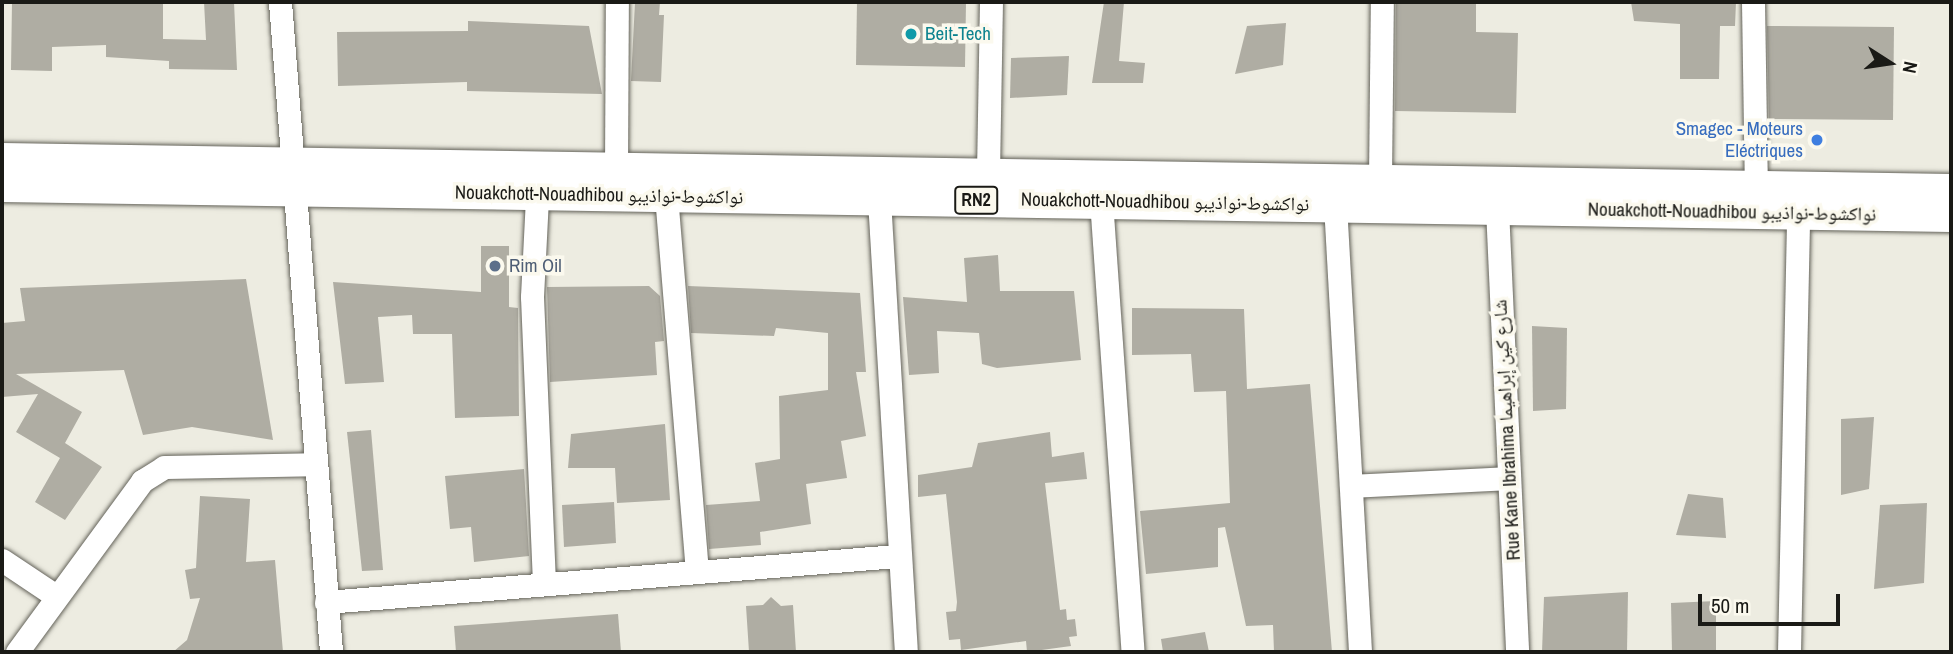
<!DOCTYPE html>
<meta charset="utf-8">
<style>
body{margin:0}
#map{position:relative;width:1953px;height:654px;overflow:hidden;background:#edece1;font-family:"Archivo Narrow","Noto Naskh Arabic",sans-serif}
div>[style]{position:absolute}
.building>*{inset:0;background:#afada3}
.roads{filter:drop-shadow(0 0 2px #64635a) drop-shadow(0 0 2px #64635a)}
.minor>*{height:23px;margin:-11.5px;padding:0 11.5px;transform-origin:11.5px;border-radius:11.5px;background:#fff}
.highway>*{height:32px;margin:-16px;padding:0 16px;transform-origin:16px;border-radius:16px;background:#fff}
.dots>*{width:19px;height:19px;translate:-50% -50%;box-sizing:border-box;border:4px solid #fbf9ee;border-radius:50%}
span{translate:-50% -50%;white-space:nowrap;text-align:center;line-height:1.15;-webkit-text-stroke:7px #fbf9ee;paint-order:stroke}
.shield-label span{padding:2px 5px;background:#fbf9ee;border:2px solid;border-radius:5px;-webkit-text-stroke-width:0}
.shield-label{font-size:18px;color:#1a1a16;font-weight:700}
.culture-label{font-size:19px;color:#0d838f}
.left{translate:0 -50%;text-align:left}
.shop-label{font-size:19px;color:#366cbe}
.right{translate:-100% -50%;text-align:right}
.street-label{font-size:19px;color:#1a1a16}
.service-label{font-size:19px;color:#4e5e75}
.frame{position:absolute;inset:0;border:4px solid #1a1a16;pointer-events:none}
.north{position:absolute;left:1855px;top:28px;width:70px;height:70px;-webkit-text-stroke:5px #fbf9ee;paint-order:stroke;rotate:102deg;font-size:19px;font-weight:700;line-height:28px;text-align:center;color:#1a1a16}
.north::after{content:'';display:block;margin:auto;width:24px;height:32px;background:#1a1a16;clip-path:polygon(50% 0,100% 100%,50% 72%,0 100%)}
.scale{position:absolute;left:1698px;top:594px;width:142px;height:32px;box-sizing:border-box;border:4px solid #1a1a16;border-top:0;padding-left:9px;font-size:21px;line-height:24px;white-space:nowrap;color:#1a1a16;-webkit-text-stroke:5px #fbf9ee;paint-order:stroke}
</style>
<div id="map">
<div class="building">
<div style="clip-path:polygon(12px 2px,163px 2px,163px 39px,206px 40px,204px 2px,234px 2px,237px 70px,169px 69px,169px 61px,106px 57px,106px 45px,52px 47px,52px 71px,11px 70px)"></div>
<div style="clip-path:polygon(635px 2px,660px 2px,659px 15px,664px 15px,661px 82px,631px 81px)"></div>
<div style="clip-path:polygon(857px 2px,966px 2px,965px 67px,856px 65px)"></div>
<div style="clip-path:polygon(1104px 2px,1124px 2px,1119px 61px,1145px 63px,1143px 83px,1092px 83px)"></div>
<div style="clip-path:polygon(1396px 2px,1476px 2px,1476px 32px,1518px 33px,1516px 113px,1395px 111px)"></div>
<div style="clip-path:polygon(1631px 2px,1736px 2px,1735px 26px,1720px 26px,1719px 79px,1680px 79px,1680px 24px,1634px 21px)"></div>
<div style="clip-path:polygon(468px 21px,589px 26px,602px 94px,467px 91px,467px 82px,338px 86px,337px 32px,468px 31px)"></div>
<div style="clip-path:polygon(1286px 23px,1283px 65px,1235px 74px,1247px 26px)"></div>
<div style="clip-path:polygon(1767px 26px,1894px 27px,1893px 120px,1769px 119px)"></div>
<div style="clip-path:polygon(1069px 56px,1067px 95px,1010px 98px,1011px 58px)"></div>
<div style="clip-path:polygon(481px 246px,509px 246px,509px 307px,518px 308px,519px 416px,455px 418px,452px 334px,413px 334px,412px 315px,378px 317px,384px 382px,345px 384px,333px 282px,481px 292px)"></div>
<div style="clip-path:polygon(998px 255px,1000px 291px,1074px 291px,1081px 360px,997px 368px,982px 364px,979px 333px,937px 331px,939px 373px,909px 375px,903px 297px,967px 302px,964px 258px)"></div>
<div style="clip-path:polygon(246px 279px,273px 440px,192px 427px,143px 435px,124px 370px,16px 374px,82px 412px,65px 443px,102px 467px,65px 520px,35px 502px,60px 458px,16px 432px,38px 394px,2px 397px,2px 323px,25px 321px,20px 288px)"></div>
<div style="clip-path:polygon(649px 286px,660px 296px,664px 341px,655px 342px,657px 375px,550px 382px,547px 287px)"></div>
<div style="clip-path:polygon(688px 286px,860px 293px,866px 372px,856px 372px,866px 436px,841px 441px,847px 478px,806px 484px,811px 524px,760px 532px,761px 545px,709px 549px,706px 505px,760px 501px,755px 463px,780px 459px,779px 396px,828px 390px,828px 333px,776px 328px,774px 336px,691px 333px)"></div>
<div style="clip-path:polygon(1132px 308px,1244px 309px,1247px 389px,1310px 384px,1332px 652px,1274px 652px,1273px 625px,1246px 626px,1225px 527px,1218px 528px,1218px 567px,1146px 574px,1140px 511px,1230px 503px,1226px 391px,1194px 392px,1191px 354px,1132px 355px)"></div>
<div style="clip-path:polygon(1532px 326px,1567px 328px,1566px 409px,1533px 411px)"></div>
<div style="clip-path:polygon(1874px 417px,1869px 489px,1841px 495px,1841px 419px)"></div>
<div style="clip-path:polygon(665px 424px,670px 500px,617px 503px,615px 468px,568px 468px,571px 434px)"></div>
<div style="clip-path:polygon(371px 430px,383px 570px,362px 571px,347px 432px)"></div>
<div style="clip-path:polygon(1050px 432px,1052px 457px,1084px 452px,1087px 479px,1045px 483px,1060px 610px,1066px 609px,1067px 620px,1075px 619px,1077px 636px,1069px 637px,1071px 646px,1027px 652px,1026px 641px,961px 650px,960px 639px,949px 640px,946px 612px,956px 611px,957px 602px,946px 494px,918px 497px,918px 475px,972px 467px,978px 443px)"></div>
<div style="clip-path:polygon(524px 469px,529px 556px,474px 562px,471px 527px,450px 529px,445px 476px)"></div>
<div style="clip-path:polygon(1688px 494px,1723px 498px,1726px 538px,1676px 535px)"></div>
<div style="clip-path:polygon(200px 496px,250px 499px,246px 562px,275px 560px,283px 652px,173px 652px,187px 640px,200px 598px,190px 599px,185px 570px,196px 568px)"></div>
<div style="clip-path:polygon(614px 502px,616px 543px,564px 547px,562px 505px)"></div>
<div style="clip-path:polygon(1927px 503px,1924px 583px,1874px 589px,1880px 505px)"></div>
<div style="clip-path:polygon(1628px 592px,1627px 652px,1542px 652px,1544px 597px)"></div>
<div style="clip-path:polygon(771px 597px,781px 606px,793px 605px,796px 652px,749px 652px,746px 606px,763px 605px)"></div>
<div style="clip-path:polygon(1716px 601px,1716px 652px,1672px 652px,1671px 603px)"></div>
<div style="clip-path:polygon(618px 614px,621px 652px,456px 652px,454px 626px)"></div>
<div style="clip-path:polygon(1205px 632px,1209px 652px,1163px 652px,1161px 639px)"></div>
</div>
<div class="roads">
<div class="minor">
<div style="left:280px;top:2px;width:652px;rotate:85.51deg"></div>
<div style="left:1753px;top:2px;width:183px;rotate:89.1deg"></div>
<div style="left:616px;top:169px;width:167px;rotate:-89.7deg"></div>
<div style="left:988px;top:173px;width:171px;rotate:-89deg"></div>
<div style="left:538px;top:178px;width:119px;rotate:92.9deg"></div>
<div style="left:532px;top:297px;width:287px;rotate:87.6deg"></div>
<div style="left:1380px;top:179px;width:177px;rotate:-89.4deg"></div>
<div style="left:666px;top:195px;width:378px;rotate:85.3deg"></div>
<div style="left:879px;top:199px;width:454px;rotate:86.6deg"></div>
<div style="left:1101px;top:200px;width:453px;rotate:86deg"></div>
<div style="left:1335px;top:204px;width:449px;rotate:86.8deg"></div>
<div style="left:1497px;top:208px;width:444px;rotate:87.4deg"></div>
<div style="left:1351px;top:486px;width:158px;rotate:-2.9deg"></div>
<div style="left:2px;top:560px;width:65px;rotate:33.7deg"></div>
<div style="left:326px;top:602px;width:572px;rotate:-4.61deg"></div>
<div style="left:17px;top:652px;width:212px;rotate:-53.8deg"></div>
<div style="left:142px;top:481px;width:26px;rotate:-32deg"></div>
<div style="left:164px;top:467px;width:151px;rotate:-1.1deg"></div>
<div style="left:1789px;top:652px;width:439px;rotate:-88.8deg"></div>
</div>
<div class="highway">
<div style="left:2px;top:159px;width:1949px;rotate:0.91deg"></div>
<div style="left:2px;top:186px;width:1949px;rotate:0.88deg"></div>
</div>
</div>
<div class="dots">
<div style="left:911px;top:34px;background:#0f9aa8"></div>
<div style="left:1817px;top:140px;background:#3f7fe0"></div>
<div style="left:495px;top:266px;background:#5c6f8a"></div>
</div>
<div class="shield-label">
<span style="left:976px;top:200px">RN2</span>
</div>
<div class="culture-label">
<span class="left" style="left:925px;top:34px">Beit-Tech</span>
</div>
<div class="shop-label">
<span class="right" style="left:1803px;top:140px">Smagec - Moteurs<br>Eléctriques</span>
</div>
<div class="street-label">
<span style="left:599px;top:195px;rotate:1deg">Nouakchott-Nouadhibou نواكشوط-نواذيبو</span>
<span style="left:1165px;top:202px;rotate:1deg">Nouakchott-Nouadhibou نواكشوط-نواذيبو</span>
<span style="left:1732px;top:212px;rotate:1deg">Nouakchott-Nouadhibou نواكشوط-نواذيبو</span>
<span style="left:1507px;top:430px;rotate:-93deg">Rue Kane Ibrahima شارع كين إبراهيما</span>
</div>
<div class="service-label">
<span class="left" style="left:509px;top:266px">Rim Oil</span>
</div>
<div class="frame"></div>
<div class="north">N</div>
<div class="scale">50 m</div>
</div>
